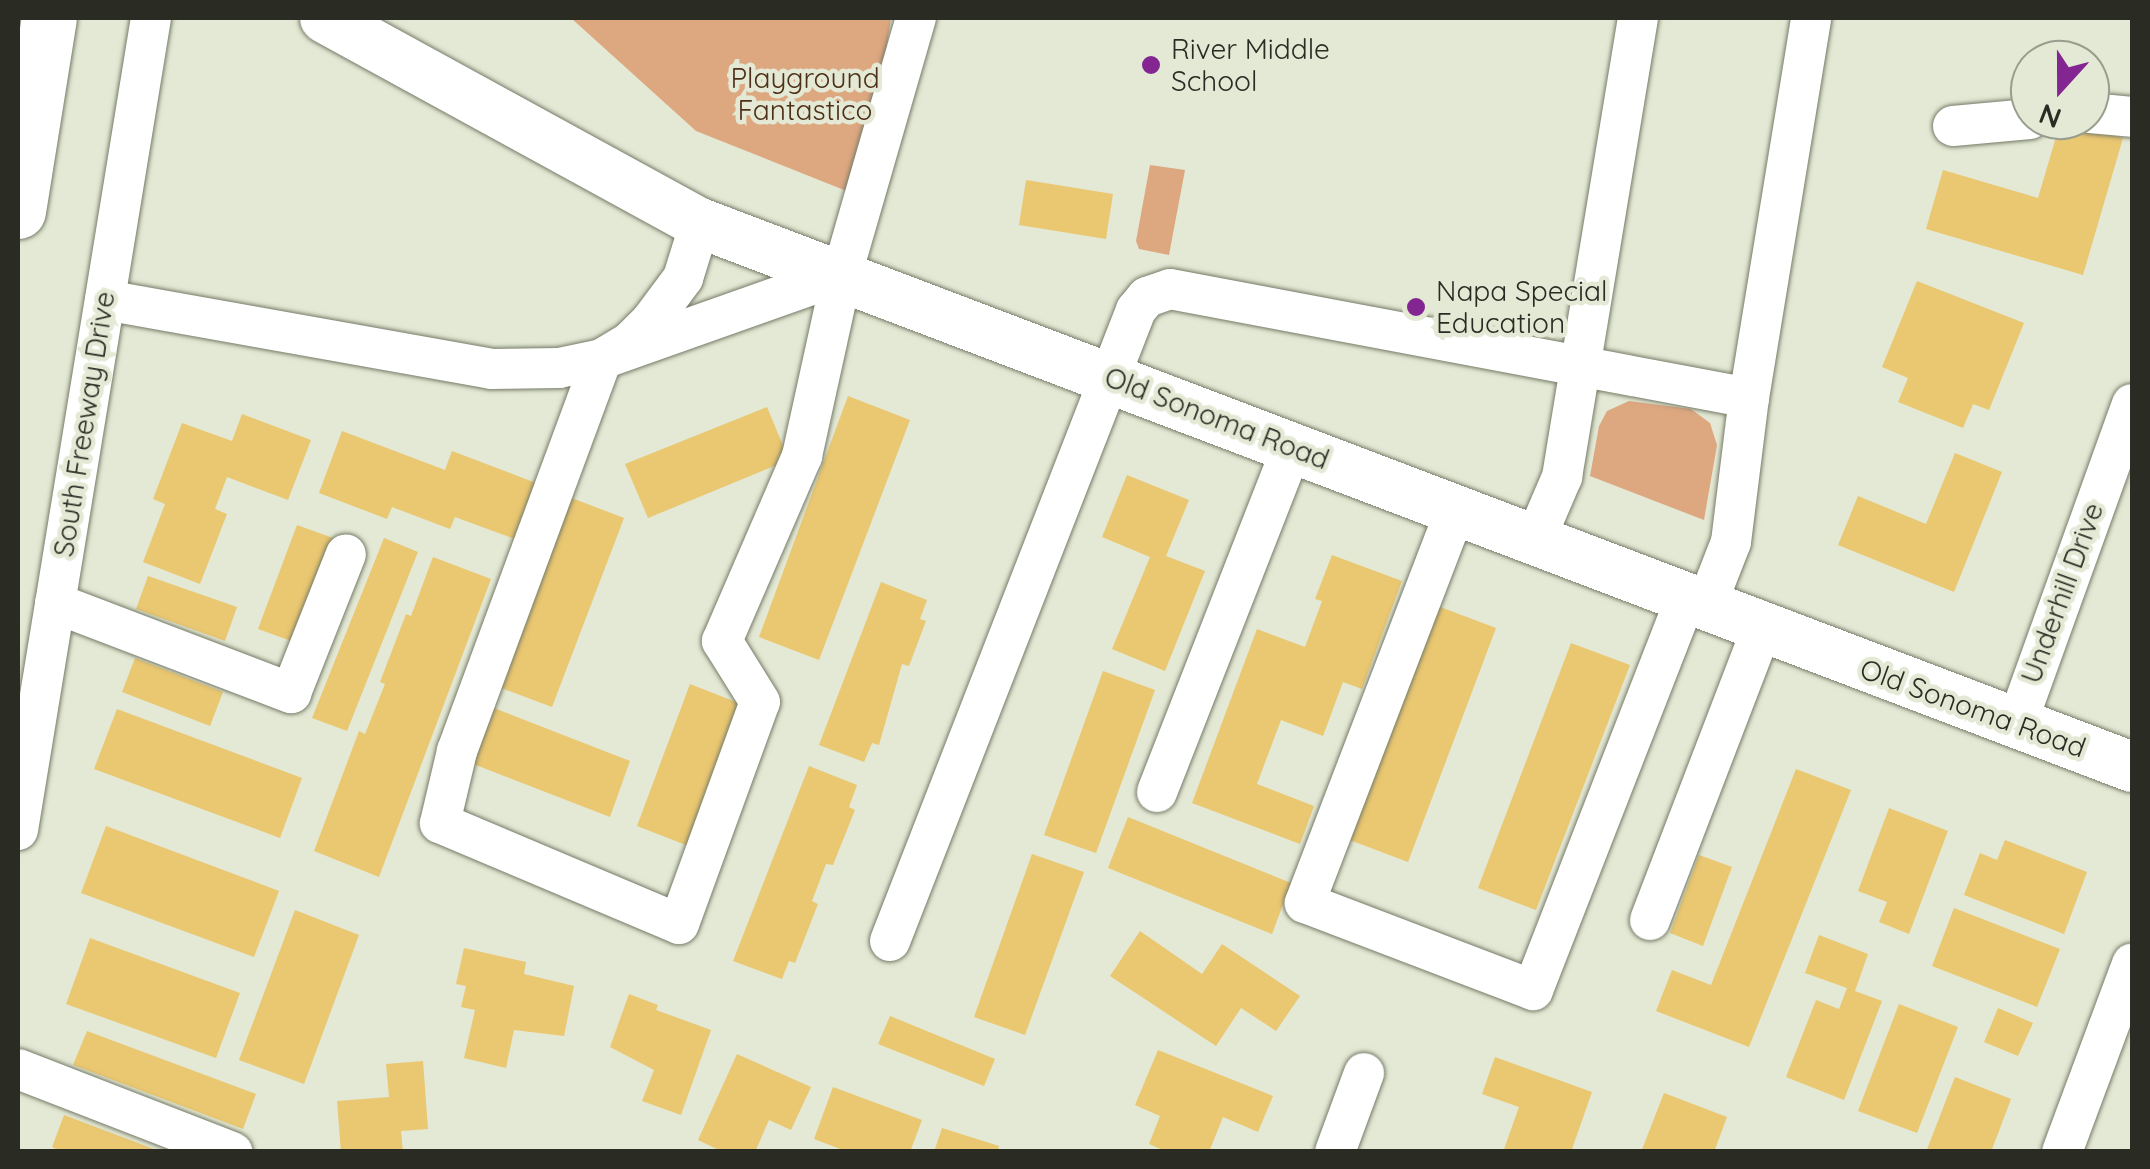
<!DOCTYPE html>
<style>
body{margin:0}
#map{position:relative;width:2150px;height:1169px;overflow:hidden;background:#e3e9d4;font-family:Quicksand,sans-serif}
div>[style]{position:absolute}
.green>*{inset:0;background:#dda780}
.building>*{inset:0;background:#eac771}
.roads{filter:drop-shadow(0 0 2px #767b68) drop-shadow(0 0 2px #767b68)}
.minor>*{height:40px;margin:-20px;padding:0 20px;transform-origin:20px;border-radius:20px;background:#fff}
.major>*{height:50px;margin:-25px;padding:0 25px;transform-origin:25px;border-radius:25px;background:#fff}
.highway>*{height:55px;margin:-27.5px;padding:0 27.5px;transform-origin:27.5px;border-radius:27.5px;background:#fff}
.dots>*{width:28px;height:28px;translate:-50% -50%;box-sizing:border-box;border:5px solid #e3e9d4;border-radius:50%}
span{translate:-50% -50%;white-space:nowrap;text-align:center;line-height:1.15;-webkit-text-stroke:9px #e3e9d4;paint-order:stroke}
.poi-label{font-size:28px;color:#2a2c24}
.left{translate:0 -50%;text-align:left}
.park-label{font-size:28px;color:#4e2f18}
.street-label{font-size:28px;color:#2a2c24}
.frame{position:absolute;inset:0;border:20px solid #2a2c24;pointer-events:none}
.north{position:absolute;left:2010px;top:40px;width:100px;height:100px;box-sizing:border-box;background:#e3e9d4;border:2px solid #999d8e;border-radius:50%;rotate:201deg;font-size:28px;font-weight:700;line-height:40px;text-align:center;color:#2a2c24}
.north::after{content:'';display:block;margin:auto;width:35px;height:45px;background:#832691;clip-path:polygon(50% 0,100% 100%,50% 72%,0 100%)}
</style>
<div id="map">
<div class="green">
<div style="clip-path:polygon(571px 18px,891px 18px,864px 198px,696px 131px)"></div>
<div style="clip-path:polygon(1150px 165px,1185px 170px,1169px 255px,1139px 249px,1136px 241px)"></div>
<div style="clip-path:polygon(1629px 401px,1691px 409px,1710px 423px,1717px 445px,1704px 520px,1590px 476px,1599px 426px,1607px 411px)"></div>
</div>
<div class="building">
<div style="clip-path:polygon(2061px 120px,2123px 138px,2083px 275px,1926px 229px,1943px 170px,2038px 198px)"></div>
<div style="clip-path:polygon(1026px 180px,1113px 194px,1106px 239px,1019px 225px)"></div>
<div style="clip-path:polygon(1917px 281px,2024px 323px,1989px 410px,1973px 404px,1963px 428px,1898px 402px,1908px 378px,1882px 367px)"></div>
<div style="clip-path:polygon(848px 396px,910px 420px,819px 660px,759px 637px)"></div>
<div style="clip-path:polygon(767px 407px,789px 460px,648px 518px,625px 464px)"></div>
<div style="clip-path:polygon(242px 414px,311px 440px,288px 500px,227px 477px,215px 509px,227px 514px,200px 584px,143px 562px,165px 504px,153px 499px,182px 423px,232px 441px)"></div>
<div style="clip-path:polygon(342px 431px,445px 470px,452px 451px,536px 483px,515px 539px,455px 517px,450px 529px,392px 507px,387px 519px,319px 493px)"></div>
<div style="clip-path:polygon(1955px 453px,2002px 472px,1954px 592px,1838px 545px,1858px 496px,1926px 524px)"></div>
<div style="clip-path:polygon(1127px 475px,1189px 500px,1166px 556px,1205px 571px,1165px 671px,1112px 649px,1150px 557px,1102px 537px)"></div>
<div style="clip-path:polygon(569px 497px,624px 518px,552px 707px,496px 686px)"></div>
<div style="clip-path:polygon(297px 525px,333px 538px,294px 642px,258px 629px)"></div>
<div style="clip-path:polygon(384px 538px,418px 552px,347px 731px,312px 718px)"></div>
<div style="clip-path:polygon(1332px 555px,1402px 581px,1362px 689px,1343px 682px,1323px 736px,1281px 720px,1257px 784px,1314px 806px,1300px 844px,1192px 803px,1257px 629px,1305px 647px,1322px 601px,1315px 599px)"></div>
<div style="clip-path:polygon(433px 557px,491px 579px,379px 877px,314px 851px,359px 731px,365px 734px,385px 684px,380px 682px,406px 614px,411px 616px)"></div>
<div style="clip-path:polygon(148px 576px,237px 607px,225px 641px,136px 609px)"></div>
<div style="clip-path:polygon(881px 582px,927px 600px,920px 619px,926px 621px,909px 666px,902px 664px,879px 745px,872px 743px,864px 762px,819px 745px)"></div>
<div style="clip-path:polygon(1435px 605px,1496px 628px,1408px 862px,1347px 839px)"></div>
<div style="clip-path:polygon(1571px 643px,1630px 665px,1536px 910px,1478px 888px)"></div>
<div style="clip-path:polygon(135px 658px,223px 692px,210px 726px,122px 692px)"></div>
<div style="clip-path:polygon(1103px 671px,1155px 690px,1096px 853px,1044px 835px)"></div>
<div style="clip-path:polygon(690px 684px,746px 706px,691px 847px,637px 826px)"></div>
<div style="clip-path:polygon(489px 706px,630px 761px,610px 817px,468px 762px)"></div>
<div style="clip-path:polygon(117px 709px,302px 778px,280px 838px,94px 769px)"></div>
<div style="clip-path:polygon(809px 766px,857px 785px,849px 807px,855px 810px,833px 865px,826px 864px,812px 901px,818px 904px,795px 963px,789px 961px,782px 979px,733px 961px)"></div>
<div style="clip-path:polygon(1796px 769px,1851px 790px,1749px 1047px,1656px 1011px,1672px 970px,1711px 985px)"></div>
<div style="clip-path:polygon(1889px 808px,1948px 831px,1909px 934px,1879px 922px,1887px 902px,1858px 891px)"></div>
<div style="clip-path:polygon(1128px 817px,1291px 883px,1272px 934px,1108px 868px)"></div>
<div style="clip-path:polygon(106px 826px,279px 891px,254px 957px,81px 893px)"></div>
<div style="clip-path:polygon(2005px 840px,2087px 872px,2064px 934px,1964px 895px,1980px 853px,1997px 860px)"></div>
<div style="clip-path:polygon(1032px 854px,1084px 872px,1025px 1035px,974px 1017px)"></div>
<div style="clip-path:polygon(1699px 855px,1732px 867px,1703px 946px,1670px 933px)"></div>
<div style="clip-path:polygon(1954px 908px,2060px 949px,2037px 1007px,1932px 966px)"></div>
<div style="clip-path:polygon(295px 910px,359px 935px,304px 1084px,239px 1060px)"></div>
<div style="clip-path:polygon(1140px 931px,1202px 974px,1222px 944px,1300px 996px,1276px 1031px,1241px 1008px,1216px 1046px,1110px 976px)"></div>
<div style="clip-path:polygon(1819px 935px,1868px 954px,1855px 991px,1882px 1001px,1844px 1100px,1786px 1077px,1816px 1000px,1839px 1009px,1847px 988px,1805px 973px)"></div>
<div style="clip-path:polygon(90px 938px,240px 993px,216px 1058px,66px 1004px)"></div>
<div style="clip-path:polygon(464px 948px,526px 962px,524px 974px,574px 986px,564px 1036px,514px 1030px,506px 1068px,464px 1058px,475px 1010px,461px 1007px,466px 986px,456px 984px)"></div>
<div style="clip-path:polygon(629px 994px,658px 1005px,656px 1010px,711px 1030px,681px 1115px,642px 1101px,654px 1070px,610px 1047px)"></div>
<div style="clip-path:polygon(1899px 1004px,1958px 1027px,1917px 1133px,1858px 1111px)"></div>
<div style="clip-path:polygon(1998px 1008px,2033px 1023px,2018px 1056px,1984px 1042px)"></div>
<div style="clip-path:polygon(890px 1016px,995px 1059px,984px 1086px,878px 1044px)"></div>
<div style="clip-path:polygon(87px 1031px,256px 1094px,243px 1129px,73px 1065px)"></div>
<div style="clip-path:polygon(1158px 1050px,1273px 1096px,1258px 1132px,1223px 1117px,1209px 1152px,1167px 1152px,1149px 1144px,1160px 1116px,1135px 1105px)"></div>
<div style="clip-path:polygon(737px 1054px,811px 1087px,791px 1130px,769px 1120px,755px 1152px,723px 1152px,698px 1140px)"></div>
<div style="clip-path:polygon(1495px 1057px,1592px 1092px,1571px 1152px,1503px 1152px,1519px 1107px,1482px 1094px)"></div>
<div style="clip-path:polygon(423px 1061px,428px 1129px,401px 1131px,403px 1152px,341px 1152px,337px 1101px,389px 1097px,386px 1064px)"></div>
<div style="clip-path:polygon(1955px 1077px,2011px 1099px,1991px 1152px,1926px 1152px)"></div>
<div style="clip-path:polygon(833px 1087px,922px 1120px,910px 1152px,848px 1152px,814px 1139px)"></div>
<div style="clip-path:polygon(1664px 1093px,1727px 1117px,1714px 1152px,1641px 1152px)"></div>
<div style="clip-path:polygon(64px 1115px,159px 1151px,159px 1152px,62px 1152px,52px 1147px)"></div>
<div style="clip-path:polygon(942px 1128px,999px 1146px,998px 1152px,934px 1152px)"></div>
</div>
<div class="roads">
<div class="minor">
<div style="left:2090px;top:113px;width:42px;rotate:5.4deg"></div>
<div style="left:1953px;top:126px;width:77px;rotate:-5.2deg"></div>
<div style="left:842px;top:274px;width:255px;rotate:160.5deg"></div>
<div style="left:602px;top:359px;width:418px;rotate:110.3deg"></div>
<div style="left:457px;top:751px;width:74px;rotate:103.3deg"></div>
<div style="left:440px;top:823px;width:259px;rotate:22.9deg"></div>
<div style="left:679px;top:924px;width:236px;rotate:-70deg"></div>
<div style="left:760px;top:702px;width:72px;rotate:-121.9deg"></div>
<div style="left:722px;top:641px;width:202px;rotate:-66.6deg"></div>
<div style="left:802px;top:456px;width:186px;rotate:-77.6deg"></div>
<div style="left:842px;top:274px;width:266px;rotate:-73.9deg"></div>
<div style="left:105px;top:300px;width:392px;rotate:10.1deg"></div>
<div style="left:491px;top:369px;width:68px;rotate:-0.8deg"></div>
<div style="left:559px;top:368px;width:44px;rotate:-11.8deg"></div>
<div style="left:602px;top:359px;width:33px;rotate:-31deg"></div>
<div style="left:630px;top:342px;width:30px;rotate:-45deg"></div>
<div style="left:651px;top:321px;width:54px;rotate:-53.3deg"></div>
<div style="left:683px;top:278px;width:58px;rotate:-72.8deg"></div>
<div style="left:1456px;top:509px;width:422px;rotate:111deg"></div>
<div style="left:1305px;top:903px;width:244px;rotate:20.9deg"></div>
<div style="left:1533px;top:990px;width:421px;rotate:-68.7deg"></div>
<div style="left:1535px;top:540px;width:69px;rotate:-66.8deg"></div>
<div style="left:1562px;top:477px;width:465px;rotate:-80.6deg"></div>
<div style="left:55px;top:603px;width:253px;rotate:20.9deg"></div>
<div style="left:291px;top:693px;width:149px;rotate:-68.4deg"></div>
<div style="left:1706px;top:606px;width:69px;rotate:-68.7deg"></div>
<div style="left:1731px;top:542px;width:145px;rotate:-82.9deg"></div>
<div style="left:1749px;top:398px;width:385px;rotate:-80.7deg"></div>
<div style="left:2016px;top:726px;width:342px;rotate:-70.2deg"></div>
<div style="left:1157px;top:792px;width:370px;rotate:-68.6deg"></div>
<div style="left:18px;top:830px;width:823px;rotate:-80.7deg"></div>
<div style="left:1650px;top:920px;width:313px;rotate:-69deg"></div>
<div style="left:890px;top:941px;width:677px;rotate:-68.7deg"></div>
<div style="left:1136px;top:310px;width:17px;rotate:-50deg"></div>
<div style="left:1147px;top:297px;width:24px;rotate:-19deg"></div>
<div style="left:1170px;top:289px;width:589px;rotate:10.66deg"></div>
<div style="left:18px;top:1069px;width:230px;rotate:21.2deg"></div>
<div style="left:1335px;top:1152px;width:84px;rotate:-69.8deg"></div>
<div style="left:2062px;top:1152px;width:201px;rotate:-69.6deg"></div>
</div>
<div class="major">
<div style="left:325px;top:18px;width:427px;rotate:28.7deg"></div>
<div style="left:700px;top:223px;width:1532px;rotate:20.8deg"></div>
</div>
<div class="highway">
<div style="left:18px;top:211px;width:195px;rotate:-80.9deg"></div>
</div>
</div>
<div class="dots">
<div style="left:1151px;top:65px;background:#832691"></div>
<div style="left:1416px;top:307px;background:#832691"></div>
</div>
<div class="poi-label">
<span class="left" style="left:1171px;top:65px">River Middle<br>School</span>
<span class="left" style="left:1436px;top:307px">Napa Special<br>Education</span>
</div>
<div class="park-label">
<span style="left:805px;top:94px">Playground<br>Fantastico</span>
</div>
<div class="street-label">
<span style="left:1217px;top:418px;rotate:21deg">Old Sonoma Road</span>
<span style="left:84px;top:424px;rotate:-81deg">South Freeway Drive</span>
<span style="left:2062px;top:593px;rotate:-70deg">Underhill Drive</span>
<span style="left:1973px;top:708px;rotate:20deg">Old Sonoma Road</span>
</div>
<div class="frame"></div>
<div class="north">N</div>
</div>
